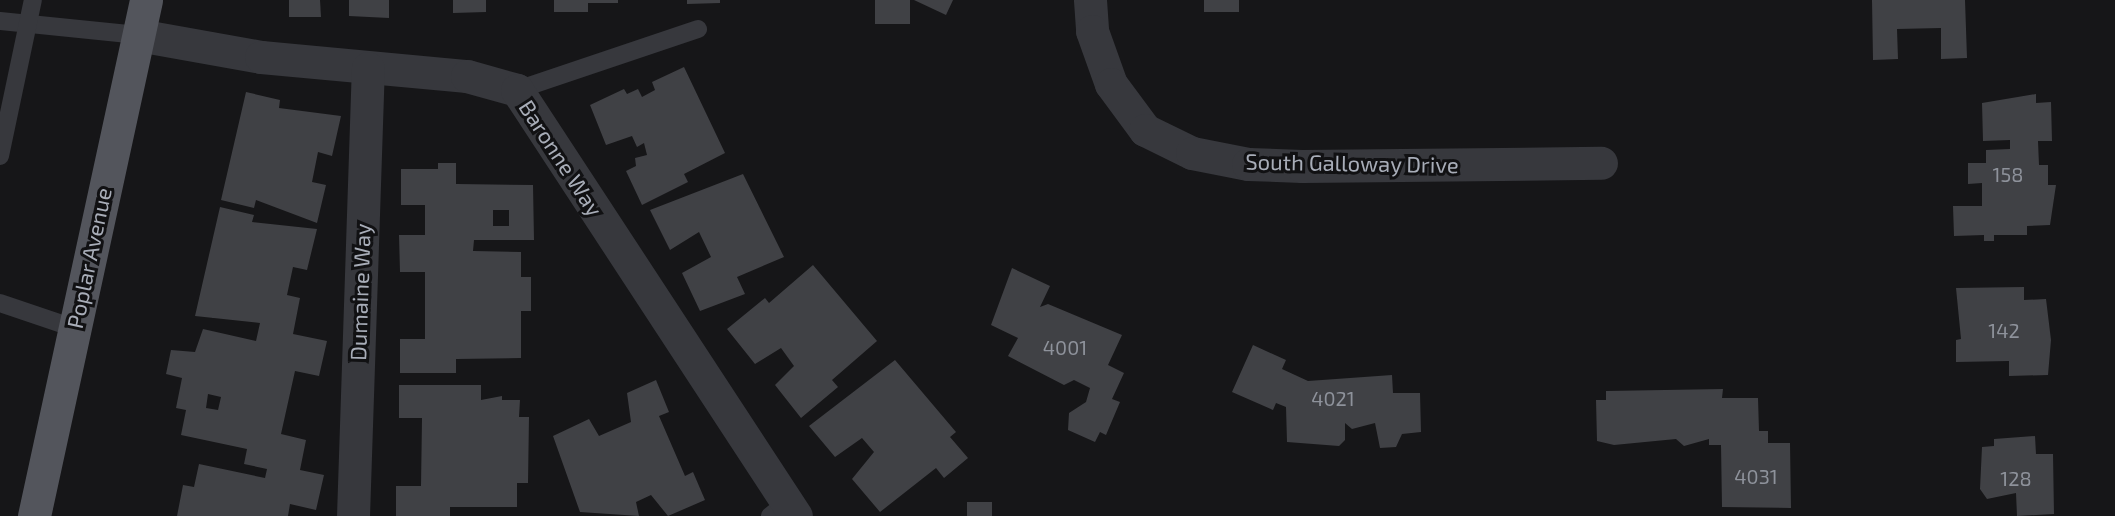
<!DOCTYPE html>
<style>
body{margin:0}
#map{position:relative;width:2115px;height:516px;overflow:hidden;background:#161618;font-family:"Exo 2",sans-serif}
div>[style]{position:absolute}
.building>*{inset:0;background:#404145}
.service>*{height:18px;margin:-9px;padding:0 9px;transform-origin:9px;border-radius:9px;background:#37383d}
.minor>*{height:33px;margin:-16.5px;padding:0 16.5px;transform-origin:16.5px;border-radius:16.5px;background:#37383d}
.primary>*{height:33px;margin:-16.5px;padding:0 16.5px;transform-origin:16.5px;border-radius:16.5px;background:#53555c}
span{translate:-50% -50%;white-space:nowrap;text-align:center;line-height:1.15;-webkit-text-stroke:6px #111113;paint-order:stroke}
.number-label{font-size:20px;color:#8e929b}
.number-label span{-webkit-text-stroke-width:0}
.street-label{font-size:22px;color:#a8adb8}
</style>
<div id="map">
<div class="building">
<div style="clip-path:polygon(289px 0,320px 0,321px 17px,289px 17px)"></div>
<div style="clip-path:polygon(349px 0,389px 0,389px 18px,349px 16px)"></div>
<div style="clip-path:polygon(453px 0,486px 0,486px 12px,453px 13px)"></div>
<div style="clip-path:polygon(554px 0,618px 0,618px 3px,588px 3px,588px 12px,554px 12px)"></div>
<div style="clip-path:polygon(687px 0,720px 0,720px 3px,687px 4px)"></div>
<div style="clip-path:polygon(875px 0,910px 0,910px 24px,875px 24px)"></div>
<div style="clip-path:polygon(914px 0,953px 0,946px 15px)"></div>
<div style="clip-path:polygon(1204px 0,1239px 0,1239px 12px,1204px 12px)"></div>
<div style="clip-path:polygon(1872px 0,1965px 0,1967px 58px,1941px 59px,1941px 28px,1897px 29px,1898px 59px,1873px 60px)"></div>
<div style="clip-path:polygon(684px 67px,725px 153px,684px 174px,688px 182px,642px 205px,626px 171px,636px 166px,635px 158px,647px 155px,644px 143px,637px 147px,632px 136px,606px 145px,590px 105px,624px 89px,627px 94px,638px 89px,642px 97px,655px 90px,652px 82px)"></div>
<div style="clip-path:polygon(246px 92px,280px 100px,279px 108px,341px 116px,332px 156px,318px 152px,312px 182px,326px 185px,317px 223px,256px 200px,254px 208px,221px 200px)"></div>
<div style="clip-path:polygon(2036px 94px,2036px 103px,2051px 102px,2052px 141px,2038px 141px,2039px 165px,2048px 165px,2048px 185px,2056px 185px,2050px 225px,2027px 226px,2027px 235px,1994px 235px,1994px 241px,1984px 241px,1984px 235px,1954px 236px,1953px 206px,1982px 206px,1982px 183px,1968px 184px,1968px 163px,1986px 163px,1986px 150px,2010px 149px,2010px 140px,1983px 141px,1982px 103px)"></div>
<div style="clip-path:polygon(evenodd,438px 163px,456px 163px,456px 184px,533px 185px,534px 240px,474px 240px,473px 251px,521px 252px,521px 277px,531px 277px,531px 311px,521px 311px,521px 358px,456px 359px,456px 373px,400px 373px,400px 339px,425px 339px,425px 272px,400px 272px,399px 235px,425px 235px,425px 205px,401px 205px,401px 169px,438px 169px,438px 163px,493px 210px,509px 210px,509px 226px,493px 226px,493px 210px)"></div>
<div style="clip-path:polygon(743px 174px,784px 257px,737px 277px,745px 294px,700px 311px,682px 273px,711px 257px,699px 232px,670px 250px,650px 210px)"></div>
<div style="clip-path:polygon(evenodd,220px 207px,254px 215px,252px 222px,317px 229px,307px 270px,293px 267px,287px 295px,300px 298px,293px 334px,327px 341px,319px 376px,295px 371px,281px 434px,306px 440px,300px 470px,324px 475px,316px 510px,290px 504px,288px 516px,177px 516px,183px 485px,194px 487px,199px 464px,265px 478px,267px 469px,244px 464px,247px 449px,181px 435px,186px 410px,176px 408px,182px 378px,166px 374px,171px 350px,195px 352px,203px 329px,256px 341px,260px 323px,195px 316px,220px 207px,208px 394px,221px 397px,218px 410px,206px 408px,208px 394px)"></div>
<div style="clip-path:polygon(813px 265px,877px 341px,832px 380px,838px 387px,801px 418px,775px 385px,794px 366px,781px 348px,755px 364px,727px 329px,765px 298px,769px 303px)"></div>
<div style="clip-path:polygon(1012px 268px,1050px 286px,1040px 307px,1048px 304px,1122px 335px,1108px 365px,1124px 373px,1112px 399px,1120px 402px,1106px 435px,1100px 432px,1095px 442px,1068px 430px,1069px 413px,1086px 402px,1090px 388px,1074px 380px,1064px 385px,1008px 356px,1018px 338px,991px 325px)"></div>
<div style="clip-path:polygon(2024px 287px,2024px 300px,2046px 299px,2051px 340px,2048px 375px,2009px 376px,2009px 361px,1956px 362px,1956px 340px,1961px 339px,1956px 288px)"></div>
<div style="clip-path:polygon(1253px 345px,1286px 360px,1282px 369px,1308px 381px,1392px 375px,1393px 393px,1420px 393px,1421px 432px,1402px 434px,1396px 447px,1380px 448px,1375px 423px,1352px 429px,1345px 423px,1345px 440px,1339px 446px,1287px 442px,1286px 407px,1276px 403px,1273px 410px,1232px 392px)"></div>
<div style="clip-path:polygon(895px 360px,956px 432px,950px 437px,968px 458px,944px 478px,936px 468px,880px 512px,852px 479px,874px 452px,862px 438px,835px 457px,809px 426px)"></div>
<div style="clip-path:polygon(656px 380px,669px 412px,659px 416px,685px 476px,693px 472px,705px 500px,668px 516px,651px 495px,636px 502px,639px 516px,580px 512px,553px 436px,589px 419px,599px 436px,631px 422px,627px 393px)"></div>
<div style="clip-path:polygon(399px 385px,481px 385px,481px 400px,502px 396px,502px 400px,520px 400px,519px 417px,529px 417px,528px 483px,517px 483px,517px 507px,450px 507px,450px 516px,396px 516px,396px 486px,421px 486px,422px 418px,399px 418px)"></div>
<div style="clip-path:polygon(1723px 389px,1722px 398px,1758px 398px,1759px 431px,1768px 431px,1768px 443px,1790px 443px,1791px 508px,1722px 507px,1721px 445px,1709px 445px,1709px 439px,1684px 446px,1676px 439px,1614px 445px,1597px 441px,1596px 400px,1606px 400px,1606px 391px)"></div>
<div style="clip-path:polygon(2035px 436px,2036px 454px,2053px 454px,2054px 514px,2017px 516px,2016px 493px,1987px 499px,1980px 489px,1982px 447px,1994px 446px,1994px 439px)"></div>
<div style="clip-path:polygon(967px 502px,992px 502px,992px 516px,967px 516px)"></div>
</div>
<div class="service">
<div style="left:0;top:21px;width:139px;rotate:5.8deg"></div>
<div style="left:517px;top:90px;width:191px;rotate:-18.6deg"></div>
<div style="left:0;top:156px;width:159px;rotate:-78.1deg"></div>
<div style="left:0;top:303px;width:78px;rotate:18.7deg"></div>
<div style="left:770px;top:516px;width:22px;rotate:-39deg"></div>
</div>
<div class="minor">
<div style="left:1090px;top:0;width:31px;rotate:86deg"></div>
<div style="left:1092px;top:31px;width:56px;rotate:70.3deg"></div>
<div style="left:1111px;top:84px;width:57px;rotate:53.5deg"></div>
<div style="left:1145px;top:130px;width:52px;rotate:26.1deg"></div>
<div style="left:1192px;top:153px;width:57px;rotate:11.1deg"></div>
<div style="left:1248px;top:164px;width:54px;rotate:2.1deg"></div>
<div style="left:1302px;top:166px;width:299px;rotate:-0.6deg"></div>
<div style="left:138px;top:35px;width:125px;rotate:10.1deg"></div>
<div style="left:261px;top:57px;width:207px;rotate:5.3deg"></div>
<div style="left:467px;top:76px;width:52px;rotate:15.6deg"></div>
<div style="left:517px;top:90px;width:509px;rotate:56.78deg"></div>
<div style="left:353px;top:516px;width:448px;rotate:-88.1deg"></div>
</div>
<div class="primary">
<div style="left:34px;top:516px;width:528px;rotate:-77.75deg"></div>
</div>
<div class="number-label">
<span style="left:2008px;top:174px">158</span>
<span style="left:2004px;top:330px">142</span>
<span style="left:1065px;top:347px">4001</span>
<span style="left:1333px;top:398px">4021</span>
<span style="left:1756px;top:476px">4031</span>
<span style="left:2016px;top:478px">128</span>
</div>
<div class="street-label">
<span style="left:561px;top:158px;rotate:57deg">Baronne Way</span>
<span style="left:1352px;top:163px;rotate:1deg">South Galloway Drive</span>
<span style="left:89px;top:258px;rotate:-78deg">Poplar Avenue</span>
<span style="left:360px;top:292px;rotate:-88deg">Dumaine Way</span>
</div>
</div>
